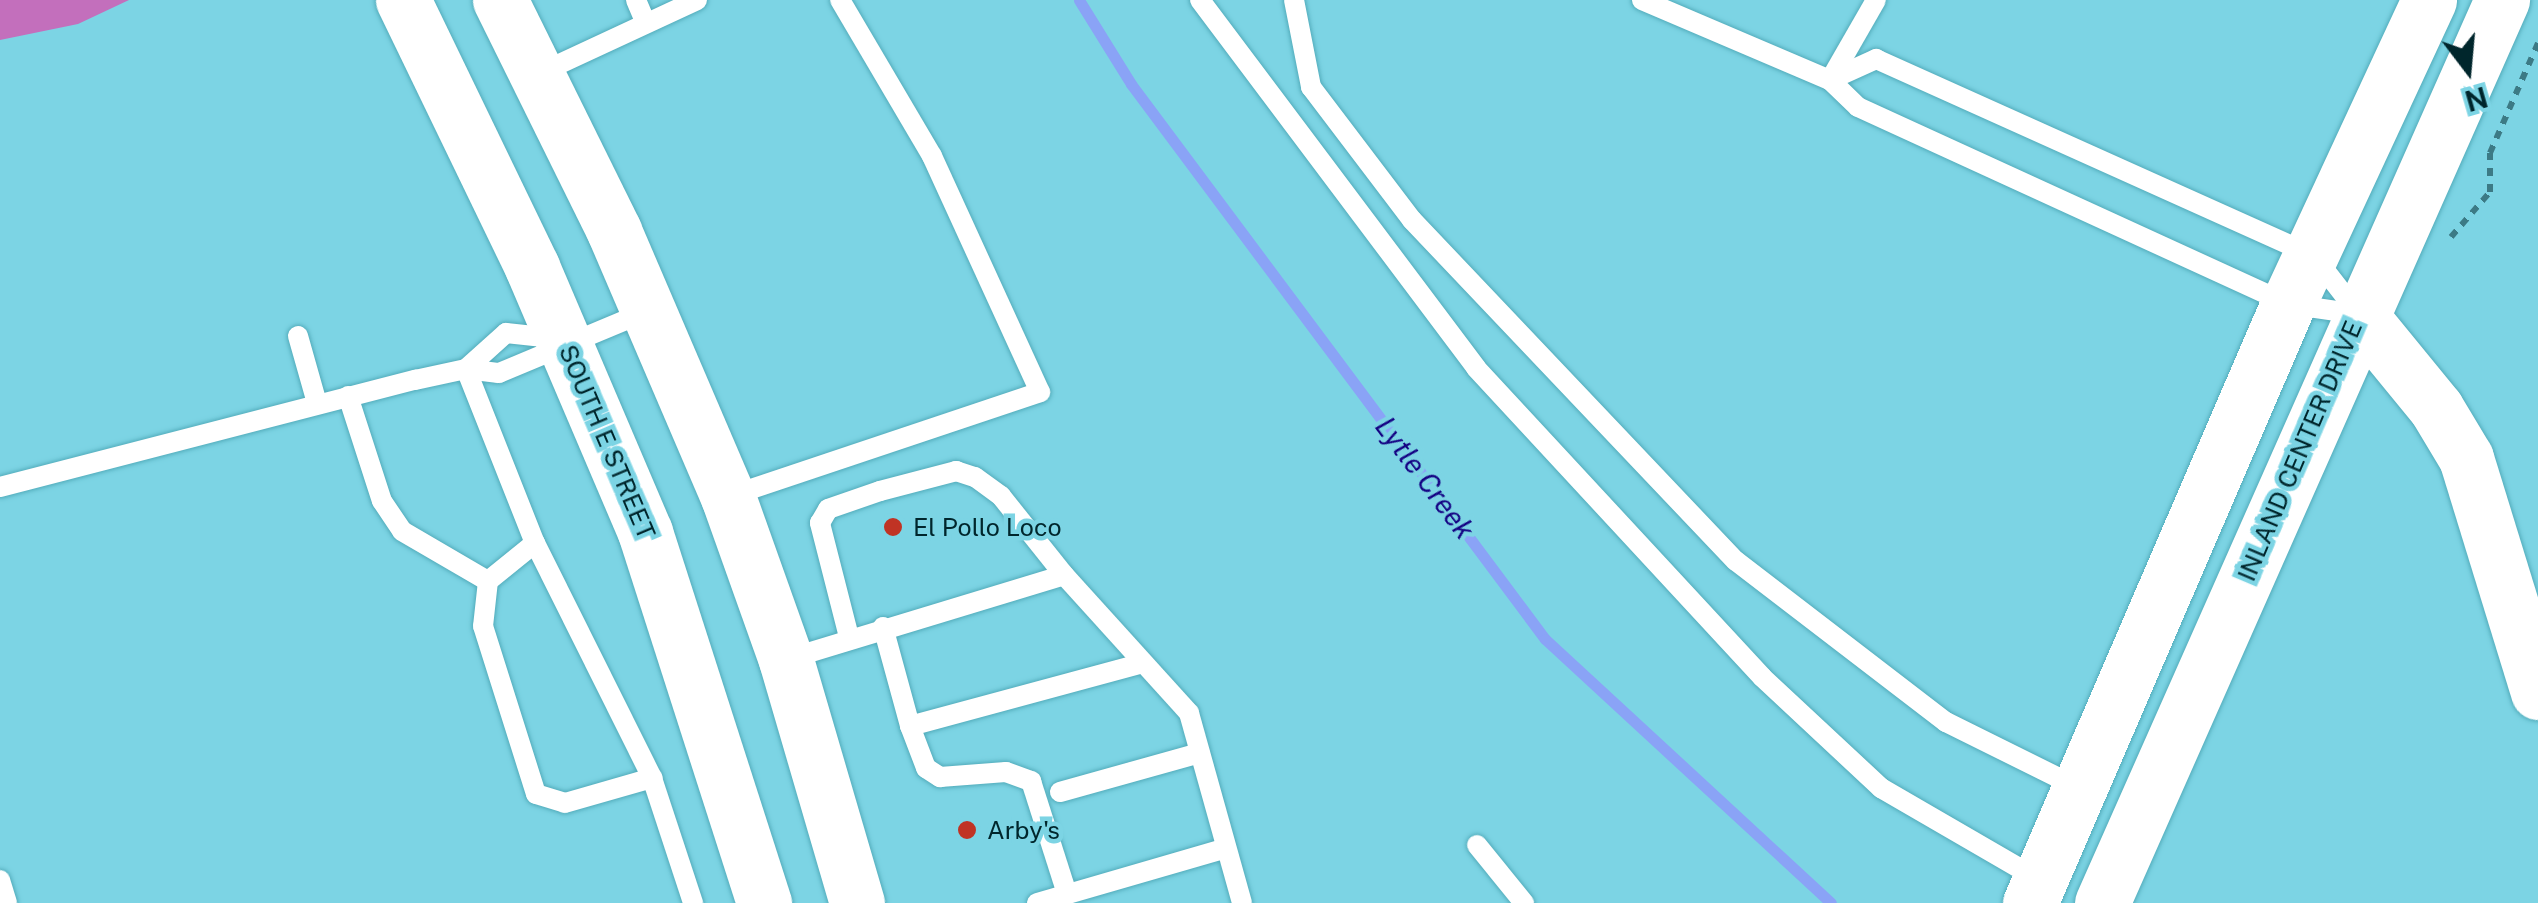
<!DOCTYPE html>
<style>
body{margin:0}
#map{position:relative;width:2538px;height:903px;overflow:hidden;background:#7cd4e4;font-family:"Public Sans",sans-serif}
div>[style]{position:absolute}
.green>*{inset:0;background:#c36fbc}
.stream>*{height:11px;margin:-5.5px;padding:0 5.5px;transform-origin:5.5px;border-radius:5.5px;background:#8aa3f6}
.path>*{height:6px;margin-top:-3px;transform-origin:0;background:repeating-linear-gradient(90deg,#3c7a85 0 8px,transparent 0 16px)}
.roads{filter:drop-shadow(0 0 2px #53acbb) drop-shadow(0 0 2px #53acbb)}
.lane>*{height:20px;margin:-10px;padding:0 10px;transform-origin:10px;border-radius:10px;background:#fff}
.secondary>*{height:55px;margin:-27.5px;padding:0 27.5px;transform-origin:27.5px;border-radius:27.5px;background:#fff}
.dots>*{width:28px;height:28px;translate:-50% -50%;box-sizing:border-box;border:5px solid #7cd4e4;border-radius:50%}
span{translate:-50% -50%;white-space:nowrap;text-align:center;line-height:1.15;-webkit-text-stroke:9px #7cd4e4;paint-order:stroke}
.street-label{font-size:25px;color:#00262c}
.poi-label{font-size:25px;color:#00262c}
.left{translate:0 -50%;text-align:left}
.water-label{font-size:28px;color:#140283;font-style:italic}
.north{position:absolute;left:2418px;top:20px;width:100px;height:100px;-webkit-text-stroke:8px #7cd4e4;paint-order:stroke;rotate:164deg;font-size:28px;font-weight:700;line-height:40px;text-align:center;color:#00262c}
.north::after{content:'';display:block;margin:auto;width:35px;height:45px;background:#00262c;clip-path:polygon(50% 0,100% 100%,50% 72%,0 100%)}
</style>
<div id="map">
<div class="green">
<div style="clip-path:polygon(0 0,129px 0,78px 24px,0 40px)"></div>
</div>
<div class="stream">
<div style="left:1079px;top:0;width:99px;rotate:58.2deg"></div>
<div style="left:1131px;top:84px;width:692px;rotate:53.28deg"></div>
<div style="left:1545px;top:639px;width:389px;rotate:42.7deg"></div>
</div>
<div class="path">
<div style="left:2451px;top:237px;width:60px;rotate:-49.1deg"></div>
<div style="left:2490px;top:192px;width:39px;rotate:-90deg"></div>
<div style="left:2490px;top:153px;width:120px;rotate:-66.4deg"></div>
</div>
<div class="roads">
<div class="lane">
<div style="left:636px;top:0;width:25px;rotate:67deg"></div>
<div style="left:1200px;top:0;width:460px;rotate:53.1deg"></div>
<div style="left:1476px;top:368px;width:421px;rotate:47.2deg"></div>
<div style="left:1762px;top:677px;width:163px;rotate:43deg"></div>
<div style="left:1881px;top:788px;width:181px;rotate:30.1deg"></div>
<div style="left:1294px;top:0;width:89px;rotate:78.9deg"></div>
<div style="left:1311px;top:87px;width:167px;rotate:52.8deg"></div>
<div style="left:1412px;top:220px;width:470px;rotate:46.5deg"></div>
<div style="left:1736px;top:561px;width:265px;rotate:37.5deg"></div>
<div style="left:1946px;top:722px;width:148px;rotate:26.4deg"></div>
<div style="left:1642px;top:0;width:204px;rotate:23.1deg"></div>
<div style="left:1830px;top:80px;width:39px;rotate:44deg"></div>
<div style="left:1858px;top:107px;width:473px;rotate:24.6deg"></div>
<div style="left:2288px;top:304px;width:70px;rotate:8.2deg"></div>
<div style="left:540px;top:73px;width:173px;rotate:-24.9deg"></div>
<div style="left:1830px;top:80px;width:51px;rotate:-24.5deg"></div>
<div style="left:1876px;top:59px;width:479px;rotate:24.2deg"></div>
<div style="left:2313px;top:255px;width:73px;rotate:52.2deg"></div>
<div style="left:1830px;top:80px;width:92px;rotate:-60.1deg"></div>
<div style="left:298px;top:336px;width:70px;rotate:74.2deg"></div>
<div style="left:466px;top:369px;width:187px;rotate:68.4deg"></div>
<div style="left:535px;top:543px;width:263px;rotate:63.5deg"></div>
<div style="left:652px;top:778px;width:132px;rotate:71.8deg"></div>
<div style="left:466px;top:369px;width:54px;rotate:-42deg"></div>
<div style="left:506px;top:333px;width:47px;rotate:6.1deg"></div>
<div style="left:348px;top:396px;width:110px;rotate:72.1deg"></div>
<div style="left:382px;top:501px;width:36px;rotate:56deg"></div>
<div style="left:402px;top:531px;width:99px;rotate:30.2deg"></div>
<div style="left:0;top:487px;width:429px;rotate:-14.5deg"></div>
<div style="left:415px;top:380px;width:52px;rotate:-12.2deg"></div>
<div style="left:466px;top:369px;width:33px;rotate:7deg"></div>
<div style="left:499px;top:373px;width:158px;rotate:-22.7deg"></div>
<div style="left:730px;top:496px;width:327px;rotate:-18.5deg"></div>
<div style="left:1040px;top:392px;width:260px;rotate:-114.6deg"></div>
<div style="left:932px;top:156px;width:181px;rotate:-120.5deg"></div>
<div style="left:535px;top:543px;width:60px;rotate:141deg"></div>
<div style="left:488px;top:581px;width:45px;rotate:96.3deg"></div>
<div style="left:483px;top:626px;width:176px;rotate:72.5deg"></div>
<div style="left:536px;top:794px;width:30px;rotate:17deg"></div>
<div style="left:565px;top:803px;width:91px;rotate:-16deg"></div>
<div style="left:883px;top:627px;width:103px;rotate:74.7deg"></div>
<div style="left:910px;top:726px;width:241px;rotate:-15.1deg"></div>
<div style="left:849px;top:637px;width:118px;rotate:-104.3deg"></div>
<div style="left:820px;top:523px;width:16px;rotate:-60deg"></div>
<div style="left:828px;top:509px;width:55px;rotate:-19.1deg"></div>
<div style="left:880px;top:491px;width:79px;rotate:-14.7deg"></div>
<div style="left:956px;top:471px;width:20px;rotate:18deg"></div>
<div style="left:975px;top:477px;width:32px;rotate:36deg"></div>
<div style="left:1001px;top:496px;width:101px;rotate:51.4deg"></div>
<div style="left:788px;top:659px;width:288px;rotate:-16.9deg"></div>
<div style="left:1064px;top:575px;width:186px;rotate:47.8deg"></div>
<div style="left:1189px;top:713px;width:197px;rotate:74.4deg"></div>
<div style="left:910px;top:726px;width:45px;rotate:69.1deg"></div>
<div style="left:926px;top:768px;width:17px;rotate:33deg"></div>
<div style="left:940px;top:777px;width:66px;rotate:-4.3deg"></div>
<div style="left:1006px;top:772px;width:27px;rotate:20deg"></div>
<div style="left:1031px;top:781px;width:119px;rotate:72.3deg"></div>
<div style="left:1060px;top:792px;width:145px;rotate:-15.6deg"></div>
<div style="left:1477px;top:845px;width:75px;rotate:51deg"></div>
<div style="left:0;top:880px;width:24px;rotate:73deg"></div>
<div style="left:1037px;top:903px;width:197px;rotate:-16.2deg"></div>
</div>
<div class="secondary">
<div style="left:403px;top:0;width:297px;rotate:64.2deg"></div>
<div style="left:532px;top:267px;width:288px;rotate:66.9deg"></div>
<div style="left:645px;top:532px;width:390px;rotate:72.2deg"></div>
<div style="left:500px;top:0;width:258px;rotate:63.7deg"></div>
<div style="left:614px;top:231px;width:289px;rotate:66.8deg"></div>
<div style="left:728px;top:497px;width:173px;rotate:70.4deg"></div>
<div style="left:786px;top:660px;width:253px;rotate:73.7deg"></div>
<div style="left:2359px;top:314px;width:122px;rotate:50.7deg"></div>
<div style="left:2436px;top:408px;width:58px;rotate:59deg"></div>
<div style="left:2466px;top:458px;width:245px;rotate:72.9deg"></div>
<div style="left:2030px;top:903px;width:652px;rotate:-66.7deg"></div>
<div style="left:2288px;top:304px;width:335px;rotate:-65.1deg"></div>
<div style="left:2102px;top:903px;width:988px;rotate:-66.11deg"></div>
</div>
</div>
<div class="dots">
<div style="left:893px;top:527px;background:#c03324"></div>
<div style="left:967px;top:830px;background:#c03324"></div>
</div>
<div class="street-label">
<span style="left:607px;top:442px;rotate:67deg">SOUTH E STREET</span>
<span style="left:2300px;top:451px;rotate:-67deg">INLAND CENTER DRIVE</span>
</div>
<div class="poi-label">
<span class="left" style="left:913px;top:527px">El Pollo Loco</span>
<span class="left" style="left:987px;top:830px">Arby's</span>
</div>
<div class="water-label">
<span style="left:1425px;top:478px;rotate:53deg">Lytle Creek</span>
</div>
<div class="north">N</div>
</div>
